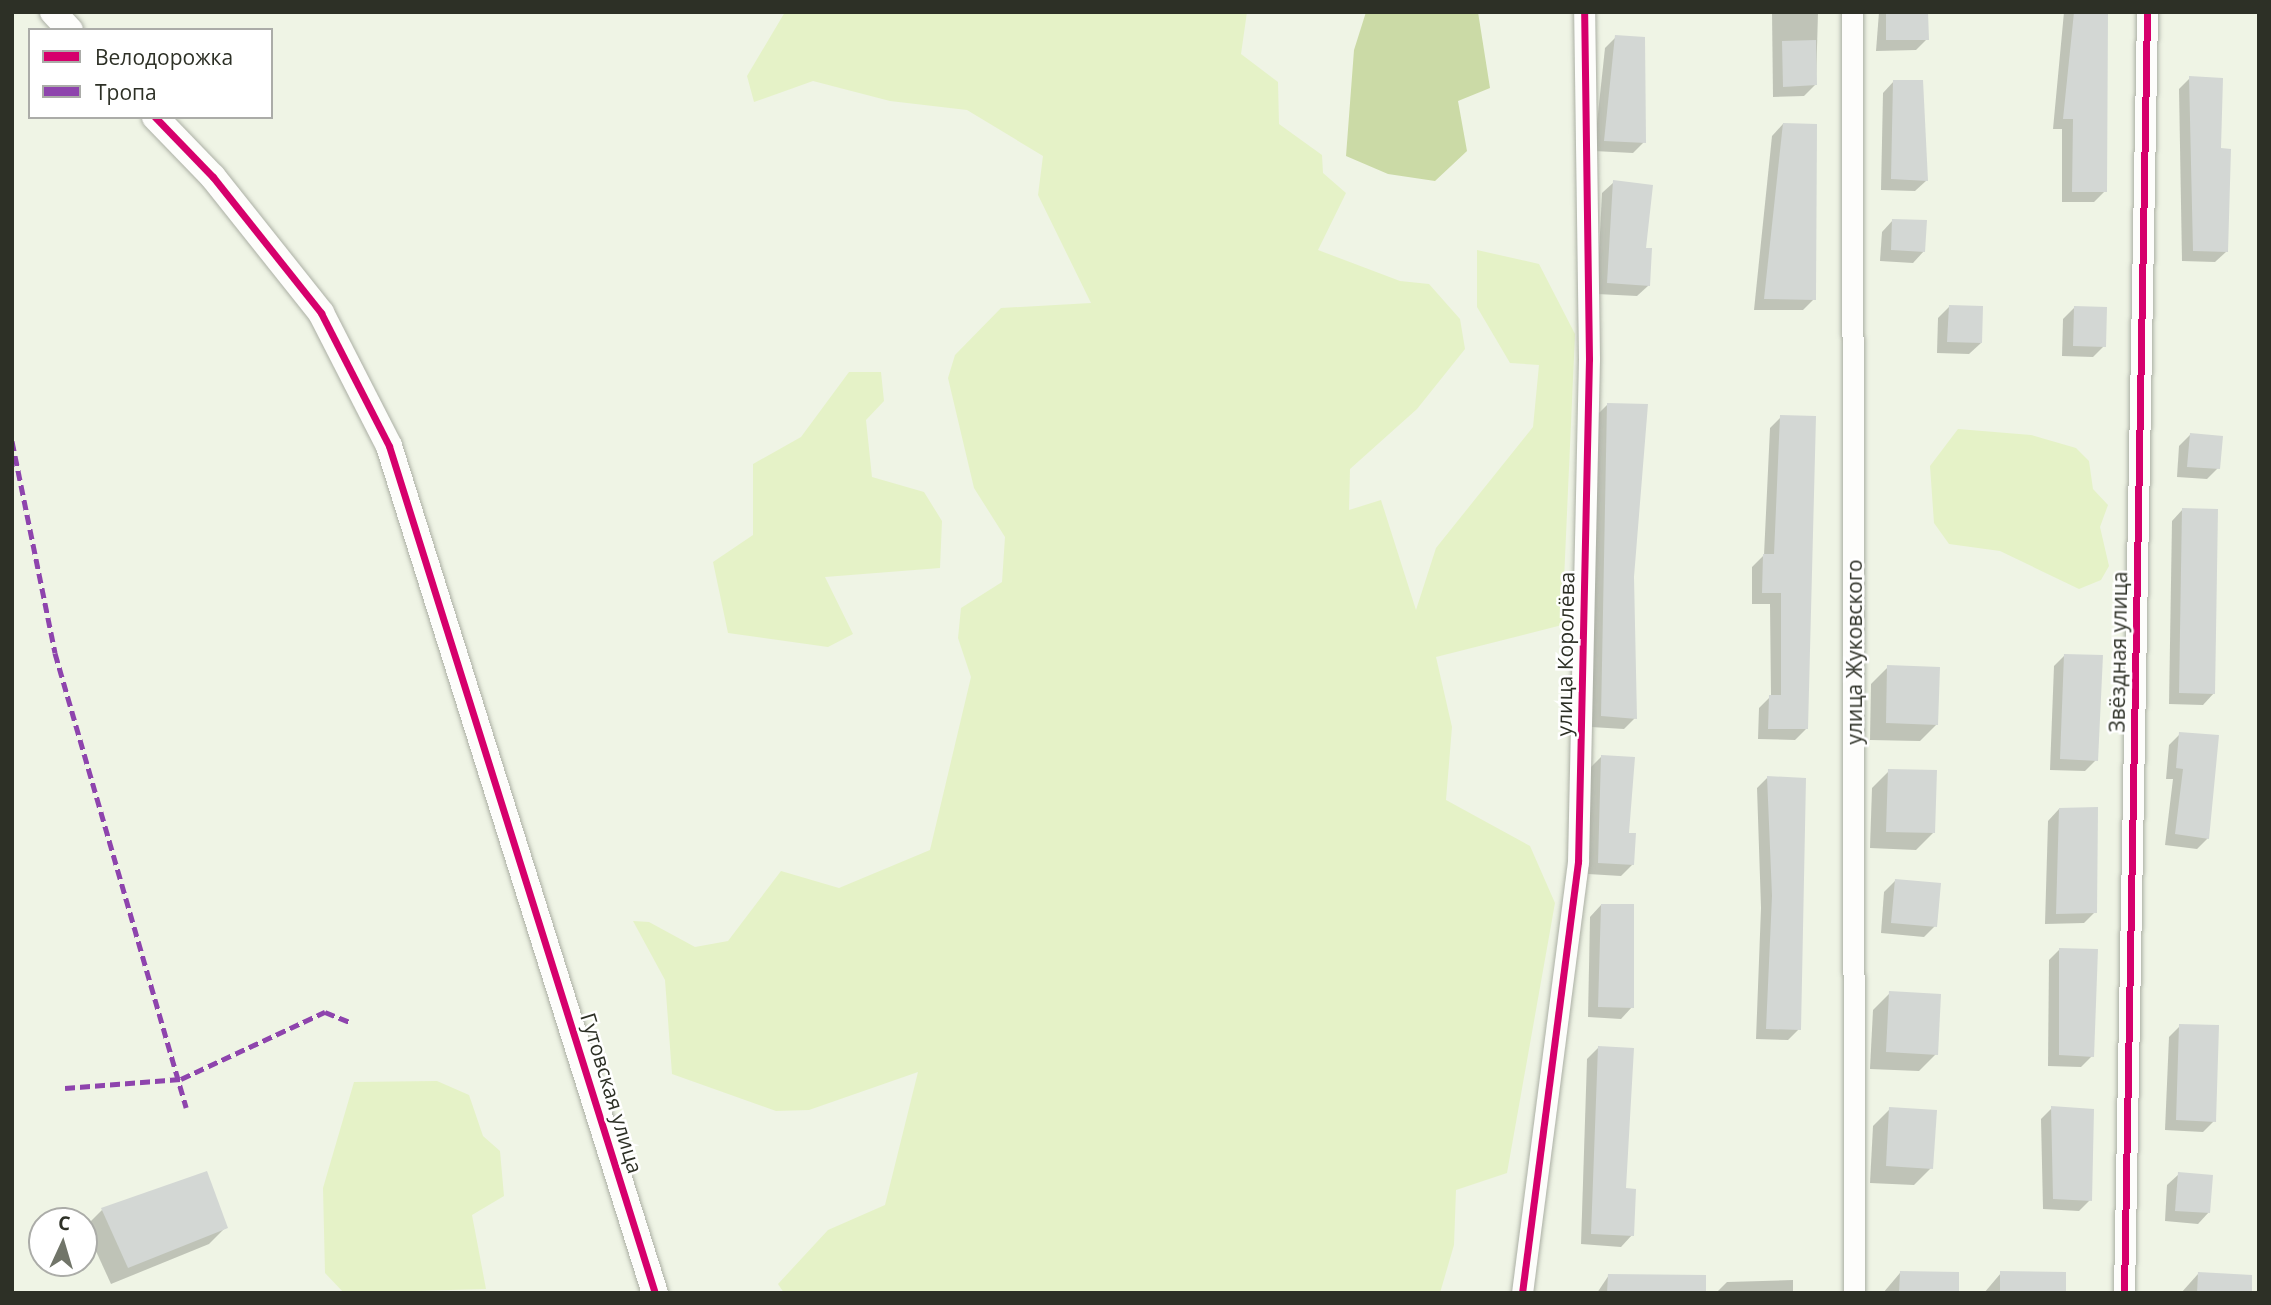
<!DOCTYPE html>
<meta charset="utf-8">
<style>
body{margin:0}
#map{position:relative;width:2271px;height:1305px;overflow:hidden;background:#eff4e5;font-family:"Open Sans",sans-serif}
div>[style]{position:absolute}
.green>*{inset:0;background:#e5f2c7}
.water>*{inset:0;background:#cbdaa6}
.shadow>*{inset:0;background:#0003}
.building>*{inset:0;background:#d3d7d4}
.roads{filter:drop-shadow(0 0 2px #abafa4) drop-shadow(0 0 2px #abafa4)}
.minor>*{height:21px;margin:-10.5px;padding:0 10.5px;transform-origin:10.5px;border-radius:10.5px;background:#fdfdfb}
.tertiary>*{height:26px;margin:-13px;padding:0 13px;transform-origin:13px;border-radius:13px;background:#fdfdfb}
.quiet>*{height:5px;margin-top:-2.5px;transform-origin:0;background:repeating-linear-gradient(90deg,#8e44ad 0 10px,transparent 0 15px)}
.cycleway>*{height:7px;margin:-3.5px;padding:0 3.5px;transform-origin:3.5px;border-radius:3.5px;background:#d6006c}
span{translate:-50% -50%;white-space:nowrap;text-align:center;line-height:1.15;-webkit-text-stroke:5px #fff;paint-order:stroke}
.street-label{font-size:21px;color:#2d3026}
.frame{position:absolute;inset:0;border:14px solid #2d3026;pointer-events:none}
.legend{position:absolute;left:28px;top:28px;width:245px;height:91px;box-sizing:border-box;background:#fff;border:2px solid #abaca8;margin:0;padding:9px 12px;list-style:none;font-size:21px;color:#2d3026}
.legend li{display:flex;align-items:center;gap:14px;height:35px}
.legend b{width:35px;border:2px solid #abaca8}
.north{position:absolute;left:28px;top:1207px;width:70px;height:70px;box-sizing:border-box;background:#fff;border:2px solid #abaca8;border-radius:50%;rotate:4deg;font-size:19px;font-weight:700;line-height:28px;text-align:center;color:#2d3026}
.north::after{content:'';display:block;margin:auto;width:24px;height:32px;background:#717569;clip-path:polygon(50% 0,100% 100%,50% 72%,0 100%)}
</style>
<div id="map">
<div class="green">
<div style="clip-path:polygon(785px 12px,1247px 12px,1241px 54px,1278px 82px,1279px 124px,1322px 155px,1323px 173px,1346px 193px,1318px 250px,1400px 281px,1429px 284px,1460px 319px,1465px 349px,1417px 409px,1350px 469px,1349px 510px,1381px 500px,1416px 610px,1436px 548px,1533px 427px,1539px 365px,1510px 363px,1477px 307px,1477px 250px,1539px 264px,1575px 334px,1562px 625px,1436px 657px,1452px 727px,1446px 800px,1530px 846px,1555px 903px,1507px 1173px,1456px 1190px,1454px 1245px,1440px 1293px,784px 1293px,778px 1284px,828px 1230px,885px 1205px,918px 1072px,809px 1110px,776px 1111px,672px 1074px,665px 980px,633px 921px,649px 922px,695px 947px,728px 941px,781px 871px,839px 888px,930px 850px,971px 677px,958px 638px,961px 608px,1002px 582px,1005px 537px,974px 488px,948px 378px,955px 355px,1001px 308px,1091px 303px,1038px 195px,1043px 156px,967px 110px,890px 101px,813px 81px,754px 102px,747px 76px)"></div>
<div style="clip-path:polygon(849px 372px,881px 372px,884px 401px,866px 420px,872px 477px,924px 492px,942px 521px,940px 568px,825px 577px,853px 634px,828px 647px,728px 633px,713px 562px,753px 535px,753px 464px,801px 437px)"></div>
<div style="clip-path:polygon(1958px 429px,2031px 435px,2076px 448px,2089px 461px,2093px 489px,2108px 505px,2100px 527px,2109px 566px,2101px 580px,2079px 589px,2000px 551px,1949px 544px,1934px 523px,1930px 466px)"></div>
<div style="clip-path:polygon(437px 1081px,469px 1095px,483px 1136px,500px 1151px,504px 1196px,472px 1215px,486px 1289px,344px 1293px,325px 1273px,323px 1188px,354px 1082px)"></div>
</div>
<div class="water">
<div style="clip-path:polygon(1366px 12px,1478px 12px,1490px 88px,1458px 101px,1467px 151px,1435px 181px,1388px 174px,1346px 156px,1354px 50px)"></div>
</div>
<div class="shadow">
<div style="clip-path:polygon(1772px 12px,1818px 12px,1816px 84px,1804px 96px,1773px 97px)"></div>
<div style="clip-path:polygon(1879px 12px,1927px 12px,1927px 39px,1916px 50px,1876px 51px)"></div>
<div style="clip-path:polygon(2064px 12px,2107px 12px,2105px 191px,2094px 202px,2062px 202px,2062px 129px,2053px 129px)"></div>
<div style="clip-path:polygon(1616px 37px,1644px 142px,1633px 153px,1594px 151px,1605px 48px)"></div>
<div style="clip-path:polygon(2190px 78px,2220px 150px,2227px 251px,2215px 262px,2182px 261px,2179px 89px)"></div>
<div style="clip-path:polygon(1894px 81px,1927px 180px,1915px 191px,1881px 190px,1883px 93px)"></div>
<div style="clip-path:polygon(1783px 124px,1814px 299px,1803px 310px,1754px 310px,1772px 136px)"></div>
<div style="clip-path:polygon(1614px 182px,1644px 250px,1649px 285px,1637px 296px,1597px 294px,1602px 193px)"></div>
<div style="clip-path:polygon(1893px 220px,1924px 251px,1913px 263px,1880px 261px,1882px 232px)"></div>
<div style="clip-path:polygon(1949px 307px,1981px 343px,1969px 354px,1937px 353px,1938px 318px)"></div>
<div style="clip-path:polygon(2074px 308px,2104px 346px,2093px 357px,2062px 356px,2063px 319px)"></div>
<div style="clip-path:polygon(1608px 404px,1632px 577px,1635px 718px,1624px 729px,1591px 727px,1596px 416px)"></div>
<div style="clip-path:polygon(1781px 417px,1806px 729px,1795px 740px,1758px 739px,1759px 708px,1771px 696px,1770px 604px,1752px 604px,1752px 567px,1764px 555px,1770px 428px)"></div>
<div style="clip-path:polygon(2190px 435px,2218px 468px,2207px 479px,2177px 477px,2179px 446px)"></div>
<div style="clip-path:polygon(2183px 509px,2214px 693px,2203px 705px,2169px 704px,2172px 521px)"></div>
<div style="clip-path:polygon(2065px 655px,2096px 760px,2085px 771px,2050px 770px,2054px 666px)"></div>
<div style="clip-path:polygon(1888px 667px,1937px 724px,1920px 741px,1870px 740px,1871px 684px)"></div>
<div style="clip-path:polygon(2180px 734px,2208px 838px,2197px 849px,2165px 845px,2173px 779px,2166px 779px,2169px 745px)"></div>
<div style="clip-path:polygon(1602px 756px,1633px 864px,1621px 876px,1588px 874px,1591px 767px)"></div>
<div style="clip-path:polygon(1889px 771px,1933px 833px,1916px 850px,1870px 848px,1872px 788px)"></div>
<div style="clip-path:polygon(1768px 777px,1799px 1029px,1788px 1040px,1756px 1039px,1761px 908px,1757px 788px)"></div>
<div style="clip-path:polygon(2059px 809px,2095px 912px,2084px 923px,2045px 924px,2048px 821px)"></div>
<div style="clip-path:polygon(1895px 881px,1935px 926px,1924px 937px,1881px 933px,1884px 892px)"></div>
<div style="clip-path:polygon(1601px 905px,1632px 1007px,1621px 1019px,1588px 1017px,1590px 917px)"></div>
<div style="clip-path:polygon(2060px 949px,2092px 1056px,2081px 1067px,2048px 1066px,2049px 960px)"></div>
<div style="clip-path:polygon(1890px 993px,1936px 1054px,1919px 1071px,1870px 1069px,1873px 1010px)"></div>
<div style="clip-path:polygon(2180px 1026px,2214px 1121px,2203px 1132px,2165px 1130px,2169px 1037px)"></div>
<div style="clip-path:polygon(1598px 1048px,1632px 1235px,1621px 1247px,1581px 1244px,1587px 1059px)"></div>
<div style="clip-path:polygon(2052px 1108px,2090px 1200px,2079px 1211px,2043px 1209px,2041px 1119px)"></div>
<div style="clip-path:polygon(1890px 1109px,1931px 1168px,1914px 1185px,1870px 1183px,1873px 1126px)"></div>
<div style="clip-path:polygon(2179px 1174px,2209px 1212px,2198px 1224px,2165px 1221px,2167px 1185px)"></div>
<div style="clip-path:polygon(102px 1210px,226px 1227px,209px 1244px,111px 1284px,85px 1227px)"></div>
<div style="clip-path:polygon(1900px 1273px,1958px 1293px,1883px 1293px)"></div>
<div style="clip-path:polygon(2001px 1273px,2064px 1293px,1984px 1293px)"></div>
<div style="clip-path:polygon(2198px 1274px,2250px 1293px,2181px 1293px)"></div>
<div style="clip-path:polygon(1609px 1275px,1668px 1293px,1597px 1293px)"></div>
<div style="clip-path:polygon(1793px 1280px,1793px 1293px,1716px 1293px,1727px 1282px)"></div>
</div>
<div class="building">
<div style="clip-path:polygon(1886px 12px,1928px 12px,1929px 40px,1886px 40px)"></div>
<div style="clip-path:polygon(2074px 12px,2108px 12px,2107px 192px,2072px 192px,2073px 119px,2063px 119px)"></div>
<div style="clip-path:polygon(1615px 35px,1645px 37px,1646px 143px,1604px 141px)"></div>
<div style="clip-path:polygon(1816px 40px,1817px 85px,1783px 87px,1782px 41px)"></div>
<div style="clip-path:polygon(2189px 76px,2223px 78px,2221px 148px,2231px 149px,2228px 252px,2193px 251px)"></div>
<div style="clip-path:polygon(1893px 80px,1923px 80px,1928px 181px,1891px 179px)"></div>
<div style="clip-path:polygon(1783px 123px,1817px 124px,1816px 300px,1764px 299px)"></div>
<div style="clip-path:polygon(1613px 180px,1653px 185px,1646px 248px,1652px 248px,1650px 286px,1607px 283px)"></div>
<div style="clip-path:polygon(1892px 219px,1927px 220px,1925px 252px,1891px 250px)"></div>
<div style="clip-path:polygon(1949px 305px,1983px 306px,1982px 343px,1947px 342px)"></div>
<div style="clip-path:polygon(2074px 306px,2107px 307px,2106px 347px,2073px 346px)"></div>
<div style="clip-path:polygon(1607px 403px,1648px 404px,1634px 577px,1637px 719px,1601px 716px)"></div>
<div style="clip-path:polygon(1780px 415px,1816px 416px,1808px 729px,1768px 729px,1769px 695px,1781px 695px,1781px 593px,1762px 593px,1763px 554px,1774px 554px)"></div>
<div style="clip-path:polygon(2190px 433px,2223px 436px,2220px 469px,2187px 467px)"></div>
<div style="clip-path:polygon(2182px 508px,2218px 509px,2215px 694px,2179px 693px)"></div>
<div style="clip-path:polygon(2064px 654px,2103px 655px,2098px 761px,2060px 759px)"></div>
<div style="clip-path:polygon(1887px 665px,1940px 667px,1938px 725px,1886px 723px)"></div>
<div style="clip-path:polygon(2179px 732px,2219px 735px,2209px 839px,2175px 834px,2183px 769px,2176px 768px)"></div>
<div style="clip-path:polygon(1601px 755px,1635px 757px,1629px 833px,1636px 833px,1634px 865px,1598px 863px)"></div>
<div style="clip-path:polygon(1888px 769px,1937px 770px,1935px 833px,1886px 832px)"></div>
<div style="clip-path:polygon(1767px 776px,1806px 778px,1801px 1030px,1766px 1029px,1772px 896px)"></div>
<div style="clip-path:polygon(2098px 807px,2097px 913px,2056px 914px,2059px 808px)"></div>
<div style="clip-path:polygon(1895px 879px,1941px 883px,1937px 927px,1891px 923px)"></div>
<div style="clip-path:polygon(1601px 904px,1634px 904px,1634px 1008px,1598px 1007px)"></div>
<div style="clip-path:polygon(2059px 948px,2098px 949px,2094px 1057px,2059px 1055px)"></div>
<div style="clip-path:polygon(1889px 991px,1941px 994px,1938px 1055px,1886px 1052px)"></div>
<div style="clip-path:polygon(2179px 1024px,2219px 1025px,2216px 1122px,2176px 1120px)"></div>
<div style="clip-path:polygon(1598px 1046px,1634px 1048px,1626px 1188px,1636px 1189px,1634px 1236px,1591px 1234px)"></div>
<div style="clip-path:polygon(2051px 1106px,2094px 1109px,2092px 1201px,2053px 1199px)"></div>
<div style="clip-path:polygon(1889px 1107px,1937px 1110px,1933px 1169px,1886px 1166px)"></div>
<div style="clip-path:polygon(207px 1171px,228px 1228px,128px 1268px,101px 1208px)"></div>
<div style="clip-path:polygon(2178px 1172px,2213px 1175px,2210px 1213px,2175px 1211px)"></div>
<div style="clip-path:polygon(1900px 1271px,1959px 1272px,1959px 1293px,1899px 1293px)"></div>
<div style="clip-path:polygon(2000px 1271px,2066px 1272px,2066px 1293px,2000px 1293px)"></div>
<div style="clip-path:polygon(2198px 1272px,2252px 1275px,2252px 1293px,2197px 1293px)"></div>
<div style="clip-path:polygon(1608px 1274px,1706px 1275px,1706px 1293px,1607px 1293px)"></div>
</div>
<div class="roads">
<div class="minor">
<div style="left:1852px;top:12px;width:1281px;rotate:89.91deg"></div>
<div style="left:1522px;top:1293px;width:435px;rotate:-82.6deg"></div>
<div style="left:1578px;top:862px;width:503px;rotate:-88.75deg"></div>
<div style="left:1589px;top:359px;width:347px;rotate:-90.8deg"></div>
<div style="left:2124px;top:1293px;width:1281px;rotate:-88.97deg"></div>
</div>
<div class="tertiary">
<div style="left:53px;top:12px;width:25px;rotate:47deg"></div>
<div style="left:155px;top:117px;width:83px;rotate:46deg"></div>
<div style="left:213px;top:177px;width:174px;rotate:51.5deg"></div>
<div style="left:321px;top:313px;width:149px;rotate:62.9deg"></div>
<div style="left:389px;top:446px;width:888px;rotate:72.57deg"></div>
</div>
</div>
<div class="quiet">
<div style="left:12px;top:441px;width:216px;rotate:78.5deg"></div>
<div style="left:55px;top:653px;width:473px;rotate:73.9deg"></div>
<div style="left:65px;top:1088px;width:116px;rotate:-4.4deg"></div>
<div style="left:181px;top:1079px;width:159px;rotate:-25deg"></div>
<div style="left:325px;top:1012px;width:27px;rotate:22deg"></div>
</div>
<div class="cycleway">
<div style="left:155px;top:117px;width:83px;rotate:46deg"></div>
<div style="left:213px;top:177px;width:174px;rotate:51.5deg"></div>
<div style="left:321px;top:313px;width:149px;rotate:62.9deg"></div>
<div style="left:389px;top:446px;width:888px;rotate:72.57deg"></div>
<div style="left:1522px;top:1293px;width:435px;rotate:-82.6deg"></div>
<div style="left:1578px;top:862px;width:503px;rotate:-88.75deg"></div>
<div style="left:1589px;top:359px;width:347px;rotate:-90.8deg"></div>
<div style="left:2124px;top:1293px;width:1281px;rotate:-88.97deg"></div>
</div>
<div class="street-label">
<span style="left:1854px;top:652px;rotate:-90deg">улица Жуковского</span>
<span style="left:2118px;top:652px;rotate:-89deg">Звёздная улица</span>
<span style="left:1565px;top:654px;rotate:-89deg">улица Королёва</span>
<span style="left:612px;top:1093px;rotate:73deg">Гутовская улица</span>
</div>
<div class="frame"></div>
<ul class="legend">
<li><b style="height:9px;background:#d6006c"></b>Велодорожка</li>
<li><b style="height:9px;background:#8e44ad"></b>Тропа</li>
</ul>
<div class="north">С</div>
</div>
